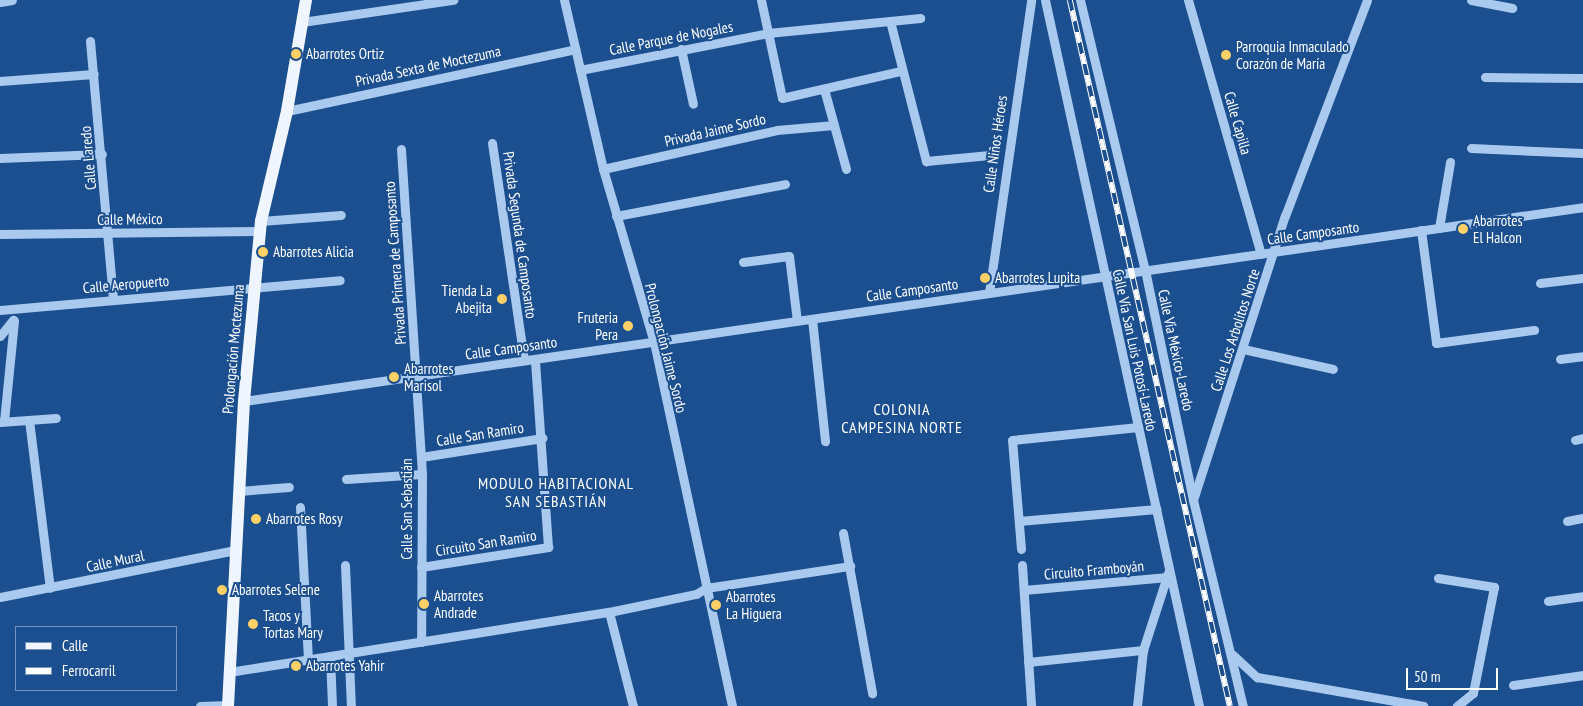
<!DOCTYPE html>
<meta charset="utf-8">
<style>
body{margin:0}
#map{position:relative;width:1583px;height:706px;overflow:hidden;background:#1b4f8f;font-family:"PT Sans Narrow",sans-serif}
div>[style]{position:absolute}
.minor>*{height:9px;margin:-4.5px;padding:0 4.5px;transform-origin:4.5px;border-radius:4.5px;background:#a9c9ee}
.major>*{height:12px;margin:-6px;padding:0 6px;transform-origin:6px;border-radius:6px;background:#f0f6ff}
.rail>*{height:5.5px;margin-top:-2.75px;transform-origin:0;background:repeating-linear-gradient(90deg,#1b4f8f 0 11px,#fff 0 22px);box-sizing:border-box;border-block:1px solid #fff}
.dots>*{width:14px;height:14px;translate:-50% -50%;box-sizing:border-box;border:2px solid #1b4f8f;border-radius:50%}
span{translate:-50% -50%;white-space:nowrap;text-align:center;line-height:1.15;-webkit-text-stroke:4px #1b4f8f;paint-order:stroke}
.street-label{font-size:15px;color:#fff}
.poi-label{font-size:15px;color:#fff}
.left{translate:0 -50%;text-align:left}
.right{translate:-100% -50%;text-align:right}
.neighbourhood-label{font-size:16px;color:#fff;letter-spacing:1px}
.legend{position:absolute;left:15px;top:626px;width:162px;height:65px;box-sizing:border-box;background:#1b4f8f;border:1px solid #7695bc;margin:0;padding:6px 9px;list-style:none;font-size:15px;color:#fff}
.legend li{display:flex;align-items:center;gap:10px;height:25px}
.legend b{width:25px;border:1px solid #7695bc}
.scale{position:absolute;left:1406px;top:668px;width:92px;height:22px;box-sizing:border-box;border:2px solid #fff;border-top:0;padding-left:6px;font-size:15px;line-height:18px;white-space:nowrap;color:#fff;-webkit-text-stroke:4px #1b4f8f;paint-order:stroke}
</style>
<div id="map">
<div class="minor">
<div style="left:564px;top:0;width:173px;rotate:77deg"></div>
<div style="left:603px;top:169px;width:180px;rotate:73.6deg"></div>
<div style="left:654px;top:342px;width:372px;rotate:77.9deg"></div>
<div style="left:761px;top:0;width:100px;rotate:77.9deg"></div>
<div style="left:782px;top:98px;width:122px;rotate:-12.8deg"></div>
<div style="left:1045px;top:0;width:723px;rotate:77.69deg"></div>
<div style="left:1080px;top:0;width:278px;rotate:76.5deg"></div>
<div style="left:1145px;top:270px;width:235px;rotate:78.2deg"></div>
<div style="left:1193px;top:500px;width:212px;rotate:76.4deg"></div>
<div style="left:1188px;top:0;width:264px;rotate:74deg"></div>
<div style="left:1471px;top:0;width:42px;rotate:11deg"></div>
<div style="left:0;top:2px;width:12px;rotate:-9deg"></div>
<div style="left:890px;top:21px;width:145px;rotate:75.6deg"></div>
<div style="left:926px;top:161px;width:64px;rotate:-5.4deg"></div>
<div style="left:302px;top:22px;width:153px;rotate:-8.3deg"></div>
<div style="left:90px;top:41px;width:259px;rotate:84.9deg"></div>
<div style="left:681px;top:49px;width:56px;rotate:77.7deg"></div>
<div style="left:580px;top:70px;width:192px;rotate:-11.1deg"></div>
<div style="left:768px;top:33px;width:153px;rotate:-5.6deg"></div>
<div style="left:1485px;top:77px;width:98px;rotate:0.6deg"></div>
<div style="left:0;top:81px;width:94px;rotate:-4.3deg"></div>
<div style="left:824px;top:89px;width:83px;rotate:74.6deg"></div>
<div style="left:287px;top:111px;width:295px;rotate:-12.1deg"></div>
<div style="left:492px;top:143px;width:219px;rotate:81.6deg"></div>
<div style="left:1471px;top:148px;width:112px;rotate:2.6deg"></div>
<div style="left:401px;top:149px;width:326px;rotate:86.3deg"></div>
<div style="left:422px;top:474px;width:168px;rotate:90.3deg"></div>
<div style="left:0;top:158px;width:102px;rotate:-2.2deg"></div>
<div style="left:603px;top:169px;width:178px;rotate:-12.6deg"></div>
<div style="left:777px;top:130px;width:57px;rotate:-5deg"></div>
<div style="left:616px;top:216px;width:172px;rotate:-10.7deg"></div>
<div style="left:261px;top:221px;width:80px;rotate:-4.3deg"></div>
<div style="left:1439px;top:228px;width:67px;rotate:-80.5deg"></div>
<div style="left:1421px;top:230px;width:114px;rotate:82.4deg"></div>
<div style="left:1436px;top:343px;width:99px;rotate:-7.6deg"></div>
<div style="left:0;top:234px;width:260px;rotate:-0.7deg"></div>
<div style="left:743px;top:262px;width:46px;rotate:-7.4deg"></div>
<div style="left:789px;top:256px;width:65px;rotate:83deg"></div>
<div style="left:1540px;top:283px;width:43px;rotate:-6.6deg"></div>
<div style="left:989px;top:293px;width:296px;rotate:-81.8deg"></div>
<div style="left:0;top:310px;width:341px;rotate:-5deg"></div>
<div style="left:812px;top:319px;width:123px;rotate:83.9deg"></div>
<div style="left:0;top:336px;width:21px;rotate:-51deg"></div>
<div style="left:1243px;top:349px;width:92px;rotate:12.5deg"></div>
<div style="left:1560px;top:359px;width:23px;rotate:-7deg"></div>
<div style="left:244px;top:401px;width:1353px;rotate:-8.24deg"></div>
<div style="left:29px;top:420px;width:169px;rotate:82.9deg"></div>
<div style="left:4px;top:421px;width:101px;rotate:-84.3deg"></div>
<div style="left:0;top:422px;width:56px;rotate:-4.1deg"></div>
<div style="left:1575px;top:440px;width:8px;rotate:-14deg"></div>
<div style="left:421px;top:457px;width:123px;rotate:-8.9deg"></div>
<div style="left:346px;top:479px;width:76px;rotate:-3.8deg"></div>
<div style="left:239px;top:491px;width:50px;rotate:-4.6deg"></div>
<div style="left:1193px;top:500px;width:299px;rotate:-72.1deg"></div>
<div style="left:1285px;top:216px;width:231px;rotate:-69.2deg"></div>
<div style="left:300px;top:507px;width:152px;rotate:87deg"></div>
<div style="left:1019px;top:521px;width:138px;rotate:-5deg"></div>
<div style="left:1567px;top:521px;width:16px;rotate:-11deg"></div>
<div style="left:843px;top:533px;width:163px;rotate:79.7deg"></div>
<div style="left:1021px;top:549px;width:109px;rotate:-94.7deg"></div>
<div style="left:1012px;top:440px;width:127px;rotate:-5.9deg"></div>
<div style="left:345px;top:565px;width:141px;rotate:87.6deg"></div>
<div style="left:1022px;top:565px;width:141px;rotate:86.3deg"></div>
<div style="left:421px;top:567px;width:129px;rotate:-8.9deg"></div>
<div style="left:548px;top:547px;width:188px;rotate:-94deg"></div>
<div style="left:1438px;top:578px;width:57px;rotate:9.1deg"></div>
<div style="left:1494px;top:587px;width:108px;rotate:101.2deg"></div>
<div style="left:1473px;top:693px;width:21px;rotate:141deg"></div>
<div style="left:1024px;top:590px;width:144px;rotate:-5.2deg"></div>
<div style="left:0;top:597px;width:240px;rotate:-11.3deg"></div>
<div style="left:1548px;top:601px;width:35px;rotate:-8deg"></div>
<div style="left:609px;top:612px;width:97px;rotate:75.7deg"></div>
<div style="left:1233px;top:655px;width:33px;rotate:43deg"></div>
<div style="left:1257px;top:677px;width:169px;rotate:9.9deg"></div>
<div style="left:330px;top:656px;width:50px;rotate:87.7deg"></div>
<div style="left:1028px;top:662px;width:116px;rotate:-6deg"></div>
<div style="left:229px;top:672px;width:385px;rotate:-9deg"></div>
<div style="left:609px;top:612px;width:89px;rotate:-11.7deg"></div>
<div style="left:696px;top:594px;width:12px;rotate:-31deg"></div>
<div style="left:706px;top:588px;width:146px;rotate:-8.7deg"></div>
<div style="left:1513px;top:685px;width:71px;rotate:-8.1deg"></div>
<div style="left:200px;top:706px;width:28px;rotate:-2deg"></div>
<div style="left:1137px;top:706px;width:56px;rotate:-83.9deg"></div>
<div style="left:1143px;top:650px;width:81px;rotate:-72deg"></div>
</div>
<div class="major">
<div style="left:228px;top:706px;width:305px;rotate:-87deg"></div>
<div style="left:244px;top:401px;width:181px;rotate:-84.6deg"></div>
<div style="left:261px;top:221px;width:113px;rotate:-76.7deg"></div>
<div style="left:287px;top:111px;width:113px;rotate:-80.3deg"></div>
</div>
<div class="rail">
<div style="left:1070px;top:0;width:724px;rotate:77.23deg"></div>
</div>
<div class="dots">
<div style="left:296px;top:54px;background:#ffd166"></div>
<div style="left:1226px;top:55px;background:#ffd166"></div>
<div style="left:1463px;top:229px;background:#ffd166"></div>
<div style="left:263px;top:252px;background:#ffd166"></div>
<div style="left:985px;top:278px;background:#ffd166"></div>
<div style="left:502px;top:299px;background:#ffd166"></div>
<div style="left:628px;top:326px;background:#ffd166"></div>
<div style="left:394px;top:377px;background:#ffd166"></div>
<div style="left:256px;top:519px;background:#ffd166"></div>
<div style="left:222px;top:590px;background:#ffd166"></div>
<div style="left:424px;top:604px;background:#ffd166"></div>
<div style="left:716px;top:605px;background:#ffd166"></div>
<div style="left:253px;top:624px;background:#ffd166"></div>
<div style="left:296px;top:666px;background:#ffd166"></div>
</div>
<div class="street-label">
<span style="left:671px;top:38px;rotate:-11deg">Calle Parque de Nogales</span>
<span style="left:428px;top:66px;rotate:-12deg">Privada Sexta de Moctezuma</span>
<span style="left:1238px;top:123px;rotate:74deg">Calle Capilla</span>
<span style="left:715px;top:130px;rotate:-13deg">Privada Jaime Sordo</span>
<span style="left:995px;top:144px;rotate:-82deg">Calle Niños Héroes</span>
<span style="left:88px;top:158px;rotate:-95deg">Calle Laredo</span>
<span style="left:130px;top:219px;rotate:-1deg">Calle México</span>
<span style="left:1313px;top:233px;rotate:-8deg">Calle Camposanto</span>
<span style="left:520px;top:235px;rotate:82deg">Privada Segunda de Camposanto</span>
<span style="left:395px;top:263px;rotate:-94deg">Privada Primera de Camposanto</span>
<span style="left:126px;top:284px;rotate:-5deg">Calle Aeropuerto</span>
<span style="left:912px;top:290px;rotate:-8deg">Calle Camposanto</span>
<span style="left:1235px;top:330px;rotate:-72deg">Calle Los Arbolitos Norte</span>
<span style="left:511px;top:348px;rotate:-8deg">Calle Camposanto</span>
<span style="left:666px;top:348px;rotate:76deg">Prolongación Jaime Sordo</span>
<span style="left:233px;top:349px;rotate:-85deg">Prolongación Moctezuma</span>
<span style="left:1135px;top:350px;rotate:78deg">Calle Vía San Luis Potosí-Laredo</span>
<span style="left:1176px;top:350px;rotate:78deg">Calle Vía México-Laredo</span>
<span style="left:480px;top:434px;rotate:-9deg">Calle San Ramiro</span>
<span style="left:407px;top:509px;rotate:-90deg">Calle San Sebastián</span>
<span style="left:486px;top:543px;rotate:-9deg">Circuito San Ramiro</span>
<span style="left:115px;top:561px;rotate:-12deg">Calle Mural</span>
<span style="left:1094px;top:570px;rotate:-5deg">Circuito Framboyán</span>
</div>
<div class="poi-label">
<span class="left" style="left:1236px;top:55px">Parroquia Inmaculado<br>Corazón de María</span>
<span class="left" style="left:306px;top:54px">Abarrotes Ortiz</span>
<span class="left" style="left:1473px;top:229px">Abarrotes<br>El Halcon</span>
<span class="left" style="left:273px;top:252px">Abarrotes Alicia</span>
<span class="left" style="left:995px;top:278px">Abarrotes Lupita</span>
<span class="right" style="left:492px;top:299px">Tienda La<br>Abejita</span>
<span class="right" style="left:618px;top:326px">Fruteria<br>Pera</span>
<span class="left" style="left:404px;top:377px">Abarrotes<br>Marisol</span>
<span class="left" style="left:266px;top:519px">Abarrotes Rosy</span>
<span class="left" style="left:232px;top:590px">Abarrotes Selene</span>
<span class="left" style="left:434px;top:604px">Abarrotes<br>Andrade</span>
<span class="left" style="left:726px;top:605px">Abarrotes<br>La Higuera</span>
<span class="left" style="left:263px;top:624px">Tacos y<br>Tortas Mary</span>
<span class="left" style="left:306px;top:666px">Abarrotes Yahir</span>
</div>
<div class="neighbourhood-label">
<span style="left:902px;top:418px">COLONIA<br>CAMPESINA NORTE</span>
<span style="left:556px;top:492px">MODULO HABITACIONAL<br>SAN SEBASTIÁN</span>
</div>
<ul class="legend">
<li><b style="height:6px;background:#f0f6ff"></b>Calle</li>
<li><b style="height:6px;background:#fff"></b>Ferrocarril</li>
</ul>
<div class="scale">50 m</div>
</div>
